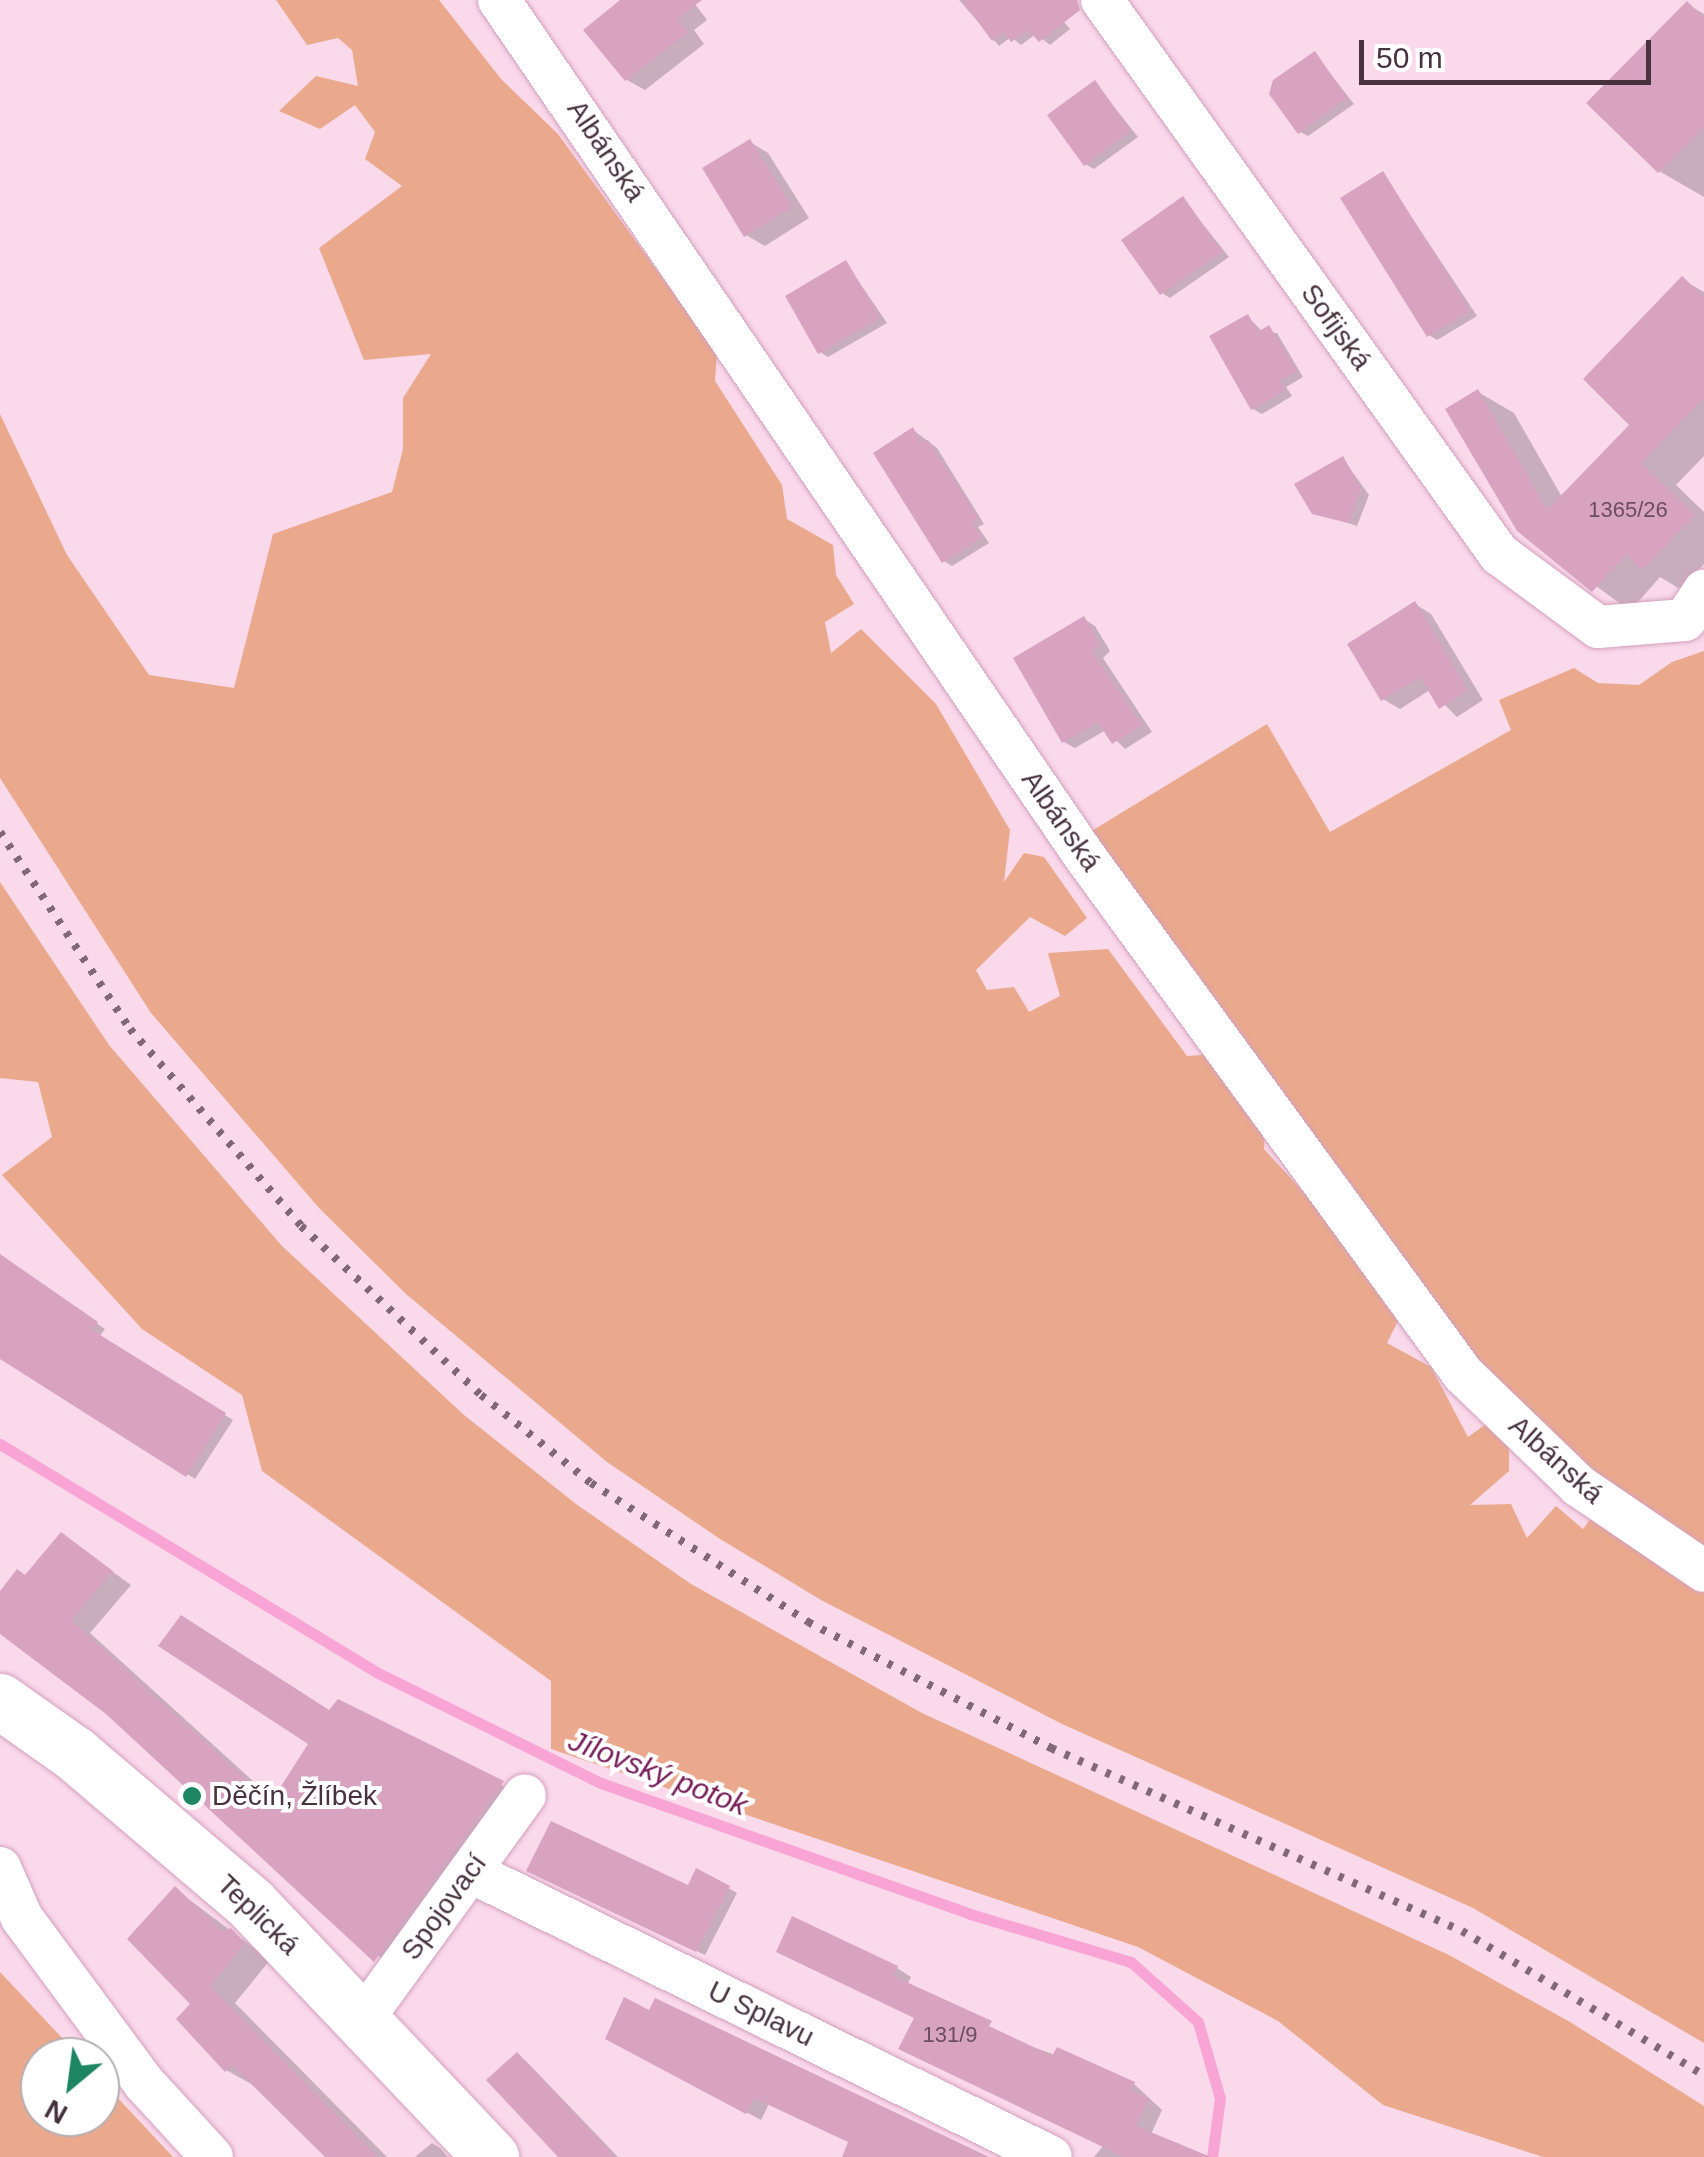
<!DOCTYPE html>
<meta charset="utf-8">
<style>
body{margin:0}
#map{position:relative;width:1704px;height:2157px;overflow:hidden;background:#fad9eb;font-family:Helvetica,sans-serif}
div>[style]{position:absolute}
.green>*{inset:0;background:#eaa98c}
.shadow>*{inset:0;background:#0003}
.stream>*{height:11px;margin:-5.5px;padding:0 5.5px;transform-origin:5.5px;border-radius:5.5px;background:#f8a5d5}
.building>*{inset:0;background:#d8a3c1}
.roads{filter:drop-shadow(0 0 2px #d5a0be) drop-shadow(0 0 2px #d5a0be)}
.minor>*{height:42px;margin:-21px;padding:0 21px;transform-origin:21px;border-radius:21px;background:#fff}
.primary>*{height:55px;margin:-27.5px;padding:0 27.5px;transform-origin:27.5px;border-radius:27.5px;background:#fff}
.rail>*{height:8px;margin-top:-4px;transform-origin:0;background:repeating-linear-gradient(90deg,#816876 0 5px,transparent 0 15px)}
.dots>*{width:28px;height:28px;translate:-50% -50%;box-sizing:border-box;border:5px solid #fff;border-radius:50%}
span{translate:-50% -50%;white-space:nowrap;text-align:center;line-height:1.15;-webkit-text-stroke:8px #fff;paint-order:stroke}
.number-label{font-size:22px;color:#6b4e5f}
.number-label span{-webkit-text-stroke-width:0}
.street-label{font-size:28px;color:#47323e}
.poi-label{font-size:28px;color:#47323e}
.left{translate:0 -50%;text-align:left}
.water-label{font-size:30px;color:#761d59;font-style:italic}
.north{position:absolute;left:20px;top:2037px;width:100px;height:100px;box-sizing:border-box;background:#fff;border:2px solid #b5adb2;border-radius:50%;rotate:209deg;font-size:28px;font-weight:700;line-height:40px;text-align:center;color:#47323e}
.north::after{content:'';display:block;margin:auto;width:35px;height:45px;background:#1d8561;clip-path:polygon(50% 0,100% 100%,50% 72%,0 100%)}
.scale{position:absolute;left:1359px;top:40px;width:292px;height:45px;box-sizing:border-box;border:5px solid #47323e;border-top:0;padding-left:12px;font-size:30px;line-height:35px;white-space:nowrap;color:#47323e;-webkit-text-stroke:8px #fff;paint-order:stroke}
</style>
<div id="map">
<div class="green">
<div style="clip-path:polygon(evenodd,276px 0,439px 0,501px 79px,558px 134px,717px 353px,715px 381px,782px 485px,787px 519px,833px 545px,836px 575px,854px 604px,825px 622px,831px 653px,861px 629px,936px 704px,1010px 830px,1004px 882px,1024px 853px,1044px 857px,1087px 918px,1065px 936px,1030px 917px,976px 970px,987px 990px,1014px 987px,1029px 1012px,1060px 996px,1048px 953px,1108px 949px,1187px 1056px,1229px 1053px,1266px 1104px,1264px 1149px,1328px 1219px,1349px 1206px,1085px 835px,1267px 724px,1330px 832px,1511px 730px,1499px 700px,1574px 668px,1598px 683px,1639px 685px,1672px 662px,1704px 651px,1704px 2043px,1473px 1908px,1062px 1724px,821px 1600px,720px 1539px,607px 1462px,406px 1294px,319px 1208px,151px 1013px,0 778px,0 414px,67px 555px,149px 675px,234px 688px,273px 534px,392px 492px,403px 449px,403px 398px,431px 354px,364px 360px,319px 248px,402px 186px,365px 159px,375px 132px,355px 105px,320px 129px,279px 111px,316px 76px,358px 86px,352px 50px,338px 38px,307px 45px,276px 0,1407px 1277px,1512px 1399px,1541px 1423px,1526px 1435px,1596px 1511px,1583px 1529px,1556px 1506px,1527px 1538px,1511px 1504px,1470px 1505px,1509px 1471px,1509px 1433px,1493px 1419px,1468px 1437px,1431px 1367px,1387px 1343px,1409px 1299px,1407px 1277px)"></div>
<div style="clip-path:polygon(0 882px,109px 1045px,281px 1245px,464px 1415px,576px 1504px,691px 1584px,922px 1713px,1449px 1955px,1570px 2022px,1704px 2106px,1704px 2157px,1543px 2157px,1383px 2105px,1278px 2021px,1138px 1947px,551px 1749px,551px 1681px,262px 1471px,242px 1395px,142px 1329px,2px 1175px,52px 1137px,38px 1082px,0 1078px)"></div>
<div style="clip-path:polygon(0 1972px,80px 2057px,40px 2057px,40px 2117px,100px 2117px,100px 2079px,173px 2157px,0 2157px)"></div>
</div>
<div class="shadow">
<div style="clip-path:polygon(624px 0,692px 0,707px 20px,694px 30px,704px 44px,645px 90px,627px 80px,586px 30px)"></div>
<div style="clip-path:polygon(959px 0,1045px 0,1070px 29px,1050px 45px,1036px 34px,1021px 45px,1011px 37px,999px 46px)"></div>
<div style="clip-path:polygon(1687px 4px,1704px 14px,1704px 197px,1659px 171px)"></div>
<div style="clip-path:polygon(1315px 54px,1354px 104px,1308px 136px,1300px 132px)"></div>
<div style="clip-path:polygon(1095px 83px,1138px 137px,1094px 169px,1085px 164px)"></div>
<div style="clip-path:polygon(750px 142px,768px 153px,809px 218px,765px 246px,746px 235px)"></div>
<div style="clip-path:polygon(1383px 174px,1477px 316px,1437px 340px,1429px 335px)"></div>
<div style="clip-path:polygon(1183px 199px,1229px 257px,1170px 298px,1162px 293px)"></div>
<div style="clip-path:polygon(846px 263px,887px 323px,828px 357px,820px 352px)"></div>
<div style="clip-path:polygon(1683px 280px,1704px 292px,1704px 456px,1676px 485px,1704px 512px,1704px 564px,1680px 589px,1660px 577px,1630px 611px,1519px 529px,1478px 392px,1514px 413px,1562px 497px,1632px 425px)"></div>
<div style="clip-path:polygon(1248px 317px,1263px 332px,1277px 333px,1303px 377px,1286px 387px,1292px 396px,1262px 414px,1253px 409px)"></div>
<div style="clip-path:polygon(913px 430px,937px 448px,984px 524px,978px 527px,989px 543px,952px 566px,944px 561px)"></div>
<div style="clip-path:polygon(1343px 459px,1369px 495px,1357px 526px,1314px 512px)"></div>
<div style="clip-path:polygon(1415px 604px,1431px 614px,1483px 700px,1457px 717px,1430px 690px,1400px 709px,1383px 699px)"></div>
<div style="clip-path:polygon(1084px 619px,1095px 626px,1110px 651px,1103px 658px,1152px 732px,1125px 749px,1106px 730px,1075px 748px,1064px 742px)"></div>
<div style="clip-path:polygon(0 1256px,105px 1329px,99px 1337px,233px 1420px,195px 1479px,0 1353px)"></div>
<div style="clip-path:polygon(62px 1535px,131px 1585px,90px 1633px,275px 1801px,330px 1713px,518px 1792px,395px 1971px,108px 1713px,0 1631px,0 1595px,26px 1577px)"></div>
<div style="clip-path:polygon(698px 1871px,737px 1893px,705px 1955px,537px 1875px,689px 1888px)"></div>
<div style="clip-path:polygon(175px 1889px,270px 1960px,235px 2003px,387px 2157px,329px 2157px,253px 2085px,226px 2070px,194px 2004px)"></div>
<div style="clip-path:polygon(793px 1959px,897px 1968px,911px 1977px,907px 1985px,1003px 2036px,1134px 2084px,1162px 2110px,1151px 2134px,1180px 2144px,1192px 2157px,1094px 2157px,1103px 2146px,916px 2018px)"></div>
<div style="clip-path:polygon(608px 2038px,983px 2157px,846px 2157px,851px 2143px,769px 2104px,761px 2120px)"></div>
<div style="clip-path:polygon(517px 2056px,525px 2060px,618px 2157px,562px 2157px)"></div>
<div style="clip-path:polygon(432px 2143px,440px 2148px,448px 2157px,415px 2157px)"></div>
</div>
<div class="stream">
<div style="left:0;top:1444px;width:440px;rotate:31.2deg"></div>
<div style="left:376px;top:1672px;width:251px;rotate:26.3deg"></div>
<div style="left:601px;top:1783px;width:392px;rotate:19.5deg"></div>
<div style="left:970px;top:1914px;width:168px;rotate:16.6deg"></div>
<div style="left:1131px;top:1962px;width:90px;rotate:41.8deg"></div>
<div style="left:1198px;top:2022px;width:79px;rotate:73.9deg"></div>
<div style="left:1220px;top:2098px;width:60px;rotate:97.7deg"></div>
</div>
<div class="building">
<div style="clip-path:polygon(620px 0,702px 0,677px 19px,688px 32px,625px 81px,583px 30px)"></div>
<div style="clip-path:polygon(962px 0,1077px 0,1080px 10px,1039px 42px,1028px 30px,1011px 42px,1004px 32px,992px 41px)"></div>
<div style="clip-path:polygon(1687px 1px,1704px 18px,1704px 127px,1658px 173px,1586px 103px)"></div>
<div style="clip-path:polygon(1315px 51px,1347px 98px,1298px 134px,1269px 94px,1273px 80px)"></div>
<div style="clip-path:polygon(1095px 80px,1131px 131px,1084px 166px,1047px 115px)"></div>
<div style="clip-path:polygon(750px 139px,792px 207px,744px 237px,702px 168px)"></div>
<div style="clip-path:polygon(1383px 171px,1470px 311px,1427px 337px,1340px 198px)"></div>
<div style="clip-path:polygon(1183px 196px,1222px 252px,1160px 295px,1121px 240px)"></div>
<div style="clip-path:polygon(846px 260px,880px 318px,818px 354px,785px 296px)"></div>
<div style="clip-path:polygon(1682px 276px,1704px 297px,1704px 398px,1641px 463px,1695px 515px,1642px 570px,1626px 554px,1592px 592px,1517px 531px,1445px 409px,1478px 389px,1547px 510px,1629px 425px,1583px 379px)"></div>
<div style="clip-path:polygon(1248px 314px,1258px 332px,1269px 325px,1297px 371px,1280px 381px,1285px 390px,1251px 410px,1209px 336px)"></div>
<div style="clip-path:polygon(913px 427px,921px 443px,928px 440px,978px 518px,972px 522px,982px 538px,942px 563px,873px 453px)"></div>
<div style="clip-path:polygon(1343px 456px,1361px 489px,1348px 523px,1312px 514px,1294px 484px)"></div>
<div style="clip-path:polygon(1415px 601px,1468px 690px,1439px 709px,1420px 677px,1381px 701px,1347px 644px)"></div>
<div style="clip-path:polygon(1084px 616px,1099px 644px,1092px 651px,1142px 725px,1112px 744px,1098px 722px,1062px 743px,1013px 658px)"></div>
<div style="clip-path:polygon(0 1254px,98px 1322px,92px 1330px,226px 1413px,186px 1477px,0 1359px)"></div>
<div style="clip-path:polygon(61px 1532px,113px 1571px,71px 1620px,271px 1802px,308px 1744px,158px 1646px,181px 1615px,329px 1710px,338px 1699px,504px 1781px,374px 1962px,106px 1714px,0 1634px,0 1591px,17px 1569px,25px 1575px)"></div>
<div style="clip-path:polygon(551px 1821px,688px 1885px,696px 1868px,730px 1886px,696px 1952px,526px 1871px)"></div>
<div style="clip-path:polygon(175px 1886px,223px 1932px,231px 1928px,245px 1943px,210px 1986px,378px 2157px,325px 2157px,232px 2065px,225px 2072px,176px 2019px,190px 2004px,127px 1939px)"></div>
<div style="clip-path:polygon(792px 1916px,898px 1966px,893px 1976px,992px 2021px,989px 2026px,1052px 2056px,1057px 2047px,1135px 2082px,1131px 2091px,1149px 2099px,1136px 2126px,1211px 2157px,1124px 2157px,898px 2049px,914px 2018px,776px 1952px)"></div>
<div style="clip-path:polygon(624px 1997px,649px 2010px,655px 1998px,989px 2157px,842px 2157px,848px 2142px,754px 2098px,746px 2114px,605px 2039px)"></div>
<div style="clip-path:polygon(517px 2052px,615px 2157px,558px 2157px,486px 2080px)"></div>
</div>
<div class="roads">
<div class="minor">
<div style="left:499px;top:0;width:1035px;rotate:55.63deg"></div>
<div style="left:1083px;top:854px;width:644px;rotate:53.84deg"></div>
<div style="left:1463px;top:1374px;width:161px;rotate:44deg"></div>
<div style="left:1579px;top:1486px;width:151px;rotate:34.2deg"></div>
<div style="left:1102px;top:0;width:682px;rotate:54.37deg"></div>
<div style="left:1499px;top:554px;width:123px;rotate:36.4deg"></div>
<div style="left:1598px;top:627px;width:87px;rotate:-4.6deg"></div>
<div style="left:1685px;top:620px;width:35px;rotate:-57deg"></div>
<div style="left:0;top:1868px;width:55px;rotate:66.3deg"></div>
<div style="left:22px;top:1918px;width:207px;rotate:53.5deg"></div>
<div style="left:145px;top:2084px;width:99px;rotate:47.5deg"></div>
<div style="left:471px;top:1872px;width:646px;rotate:26.17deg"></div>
<div style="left:363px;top:2019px;width:276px;rotate:-54.1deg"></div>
</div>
<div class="primary">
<div style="left:0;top:1701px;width:92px;rotate:35.2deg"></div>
<div style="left:75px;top:1754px;width:231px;rotate:40.4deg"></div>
<div style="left:251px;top:1904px;width:349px;rotate:46.5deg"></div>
</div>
</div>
<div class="rail">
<div style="left:0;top:832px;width:236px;rotate:56.6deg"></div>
<div style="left:130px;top:1029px;width:261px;rotate:49deg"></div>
<div style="left:301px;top:1226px;width:247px;rotate:43.2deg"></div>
<div style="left:481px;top:1395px;width:141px;rotate:38.7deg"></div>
<div style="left:591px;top:1483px;width:258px;rotate:32.6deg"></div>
<div style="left:808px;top:1622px;width:274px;rotate:27.4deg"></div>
<div style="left:1051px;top:1748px;width:450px;rotate:24deg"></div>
<div style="left:1462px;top:1931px;width:282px;rotate:30.8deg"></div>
</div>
<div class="dots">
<div style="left:192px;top:1796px;background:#1d8561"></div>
</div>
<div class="number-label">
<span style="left:1628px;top:510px">1365/26</span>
<span style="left:950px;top:2035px">131/9</span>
</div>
<div class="street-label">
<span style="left:606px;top:151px;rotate:56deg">Albánská</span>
<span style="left:1336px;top:327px;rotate:54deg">Sofijská</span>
<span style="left:1061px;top:821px;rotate:55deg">Albánská</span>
<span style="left:1556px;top:1460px;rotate:42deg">Albánská</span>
<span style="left:444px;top:1907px;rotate:-54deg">Spojovací</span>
<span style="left:258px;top:1915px;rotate:44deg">Teplická</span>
<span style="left:761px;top:2014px;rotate:26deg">U Splavu</span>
</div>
<div class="poi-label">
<span class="left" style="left:212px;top:1796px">Děčín, Žlíbek</span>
</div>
<div class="water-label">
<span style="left:658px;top:1773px;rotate:21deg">Jílovský potok</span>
</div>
<div class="north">N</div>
<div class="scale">50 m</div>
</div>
